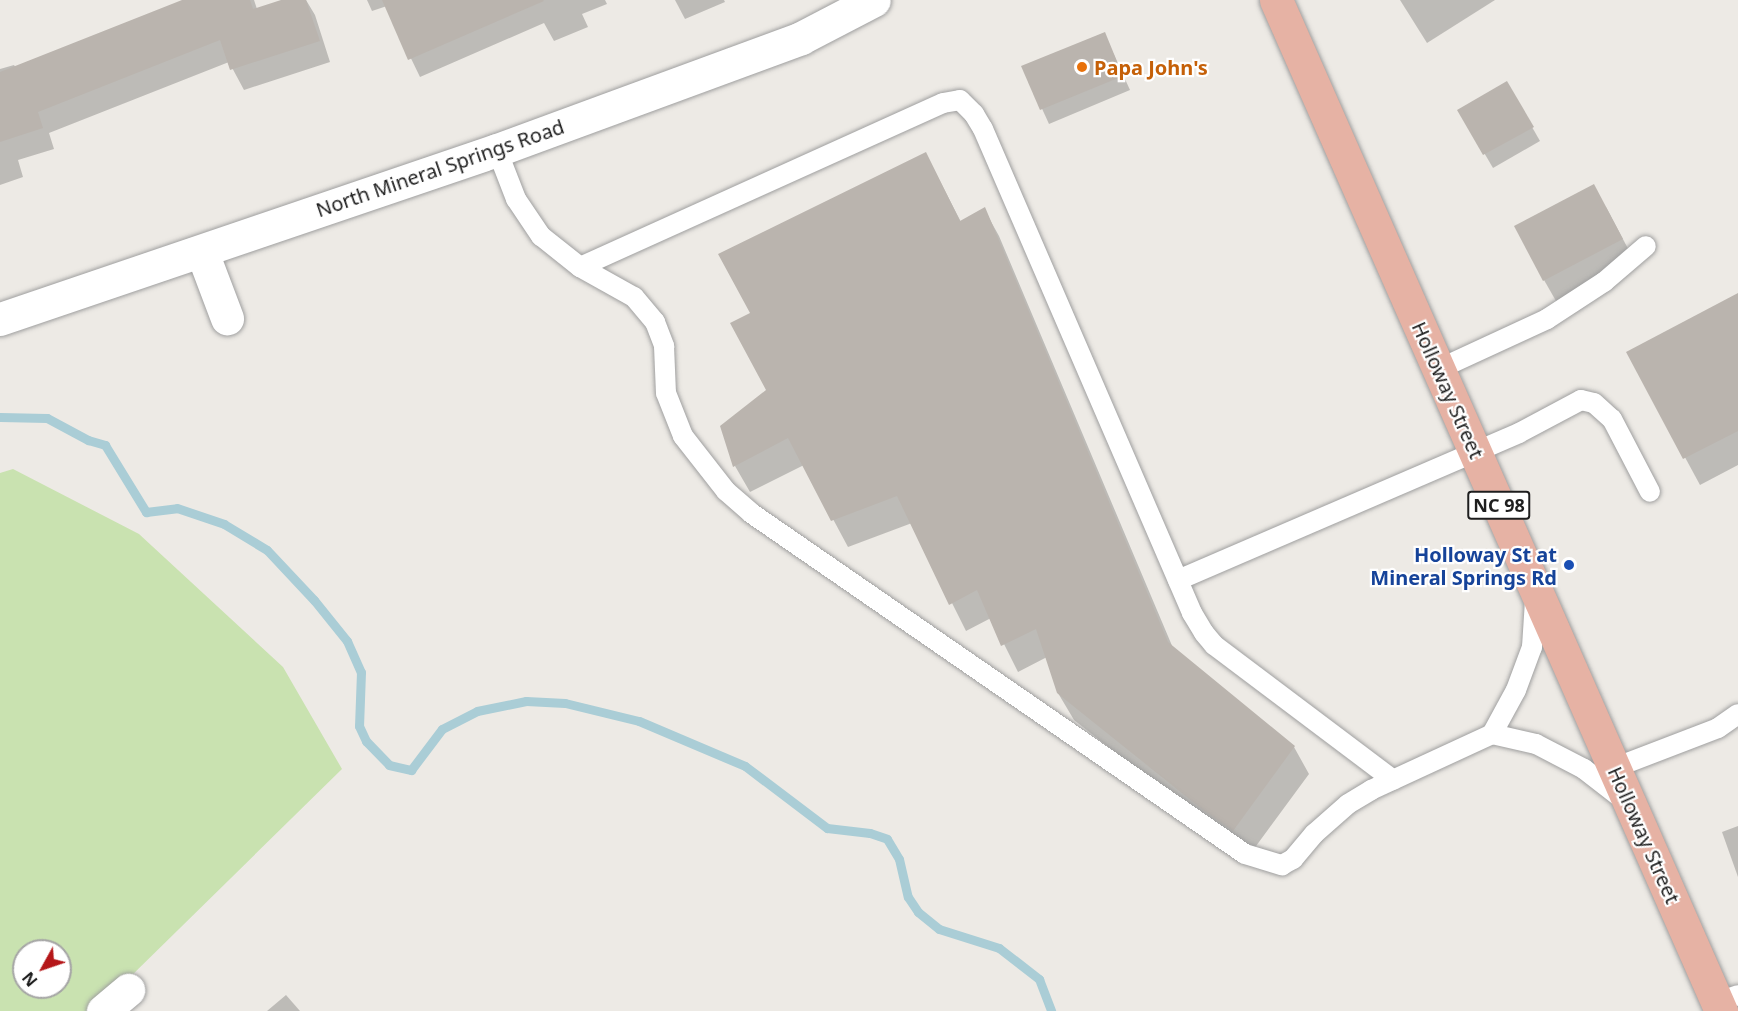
<!DOCTYPE html>
<style>
body{margin:0}
#map{position:relative;width:1738px;height:1011px;overflow:hidden;background:#edeae5;font-family:"Noto Sans",sans-serif}
div>[style]{position:absolute}
.grass>*{inset:0;background:#c9e2b0}
.shadow>*{inset:0;background:#0003}
.stream>*{height:9px;margin:-4.5px;padding:0 4.5px;transform-origin:4.5px;border-radius:4.5px;background:#aacdd6}
.building>*{inset:0;background:#bab4ae}
.roads{filter:drop-shadow(0 0 2px #9f9f9f) drop-shadow(0 0 2px #9f9f9f)}
.service>*{height:20px;margin:-10px;padding:0 10px;transform-origin:10px;border-radius:10px;background:#fff}
.minor>*{height:33px;margin:-16.5px;padding:0 16.5px;transform-origin:16.5px;border-radius:16.5px;background:#fff}
.tertiary>*{height:33px;margin:-16.5px;padding:0 16.5px;transform-origin:16.5px;border-radius:16.5px;background:#fff}
.trunk>*{height:33px;margin:-16.5px;padding:0 16.5px;transform-origin:16.5px;border-radius:16.5px;background:#e6b2a4}
.dots>*{width:16px;height:16px;translate:-50% -50%;box-sizing:border-box;border:3px solid #fff;border-radius:50%}
span{translate:-50% -50%;white-space:nowrap;text-align:center;line-height:1.15;-webkit-text-stroke:4.5px #fff;paint-order:stroke}
.shield-label span{padding:2px 4px;background:#fff;border:2px solid;border-radius:4px;-webkit-text-stroke-width:0}
.shield-label{font-size:18px;color:#1e1e1e;font-weight:700}
.food-label{font-size:20px;color:#c56008;font-weight:700}
.left{translate:0 -50%;text-align:left}
.street-label{font-size:20px;color:#1e1e1e}
.transit-label{font-size:20px;color:#164399;font-weight:700}
.right{translate:-100% -50%;text-align:right}
.north{position:absolute;left:12px;top:939px;width:60px;height:60px;box-sizing:border-box;background:#fff;border:2px solid #a5a5a5;border-radius:50%;rotate:230deg;font-size:16px;font-weight:700;line-height:24px;text-align:center;color:#1e1e1e}
.north::after{content:'';display:block;margin:auto;width:21px;height:27px;background:#b51719;clip-path:polygon(50% 0,100% 100%,50% 72%,0 100%)}
</style>
<div id="map">
<div class="grass">
<div style="clip-path:polygon(evenodd,13px 469px,139px 534px,283px 667px,342px 769px,127px 980px,91px 1011px,0 1011px,0 473px,13px 469px,24px 951px,60px 951px,60px 987px,24px 987px,24px 951px)"></div>
</div>
<div class="shadow">
<div style="clip-path:polygon(186px 0,254px 0,257px 9px,286px 0,306px 0,315px 15px,330px 62px,244px 90px,229px 62px,49px 133px,54px 149px,18px 160px,23px 177px,0 185px,0 69px,14px 65px,16px 68px)"></div>
<div style="clip-path:polygon(367px 0,395px 0,396px 3px,372px 11px)"></div>
<div style="clip-path:polygon(425px 0,605px 0,607px 4px,582px 14px,588px 27px,554px 41px,544px 23px,420px 77px,390px 15px)"></div>
<div style="clip-path:polygon(675px 0,724px 0,725px 2px,685px 19px)"></div>
<div style="clip-path:polygon(1400px 0,1495px 0,1427px 43px)"></div>
<div style="clip-path:polygon(1104px 33px,1130px 90px,1049px 124px,1023px 67px)"></div>
<div style="clip-path:polygon(1507px 83px,1540px 141px,1493px 168px,1459px 110px)"></div>
<div style="clip-path:polygon(926px 154px,961px 222px,984px 209px,999px 236px,1173px 648px,1294px 747px,1309px 774px,1248px 857px,1074px 720px,1058px 693px,1047px 657px,1018px 672px,991px 618px,966px 631px,912px 523px,848px 547px,804px 465px,750px 492px,735px 466px,768px 391px,752px 314px)"></div>
<div style="clip-path:polygon(1606px 207px,1634px 260px,1556px 301px,1544px 280px)"></div>
<div style="clip-path:polygon(1738px 295px,1738px 465px,1700px 485px,1628px 352px)"></div>
<div style="clip-path:polygon(1738px 826px,1738px 877px,1722px 832px)"></div>
<div style="clip-path:polygon(286px 995px,300px 1011px,267px 1011px)"></div>
</div>
<div class="stream">
<div style="left:0;top:417px;width:47px;rotate:1.2deg"></div>
<div style="left:47px;top:418px;width:47px;rotate:28.2deg"></div>
<div style="left:88px;top:440px;width:18px;rotate:16deg"></div>
<div style="left:105px;top:445px;width:79px;rotate:58.5deg"></div>
<div style="left:146px;top:512px;width:31px;rotate:-7deg"></div>
<div style="left:177px;top:508px;width:50px;rotate:18.8deg"></div>
<div style="left:224px;top:524px;width:50px;rotate:31.2deg"></div>
<div style="left:267px;top:550px;width:69px;rotate:46.8deg"></div>
<div style="left:314px;top:600px;width:53px;rotate:51.2deg"></div>
<div style="left:347px;top:641px;width:34px;rotate:66deg"></div>
<div style="left:361px;top:672px;width:54px;rotate:92.1deg"></div>
<div style="left:359px;top:726px;width:17px;rotate:65deg"></div>
<div style="left:366px;top:741px;width:33px;rotate:46deg"></div>
<div style="left:389px;top:765px;width:23px;rotate:13deg"></div>
<div style="left:411px;top:770px;width:51px;rotate:-52.9deg"></div>
<div style="left:442px;top:729px;width:39px;rotate:-27deg"></div>
<div style="left:477px;top:711px;width:50px;rotate:-11.5deg"></div>
<div style="left:526px;top:701px;width:39px;rotate:3deg"></div>
<div style="left:565px;top:703px;width:76px;rotate:13.7deg"></div>
<div style="left:639px;top:721px;width:115px;rotate:23deg"></div>
<div style="left:745px;top:766px;width:103px;rotate:37.1deg"></div>
<div style="left:827px;top:828px;width:43px;rotate:6.6deg"></div>
<div style="left:870px;top:833px;width:18px;rotate:19deg"></div>
<div style="left:887px;top:839px;width:23px;rotate:59deg"></div>
<div style="left:899px;top:859px;width:39px;rotate:77deg"></div>
<div style="left:908px;top:897px;width:18px;rotate:56deg"></div>
<div style="left:918px;top:912px;width:27px;rotate:39deg"></div>
<div style="left:939px;top:929px;width:63px;rotate:17.6deg"></div>
<div style="left:999px;top:948px;width:51px;rotate:37.8deg"></div>
<div style="left:1039px;top:979px;width:34px;rotate:69deg"></div>
</div>
<div class="building">
<div style="clip-path:polygon(182px 0,250px 0,253px 9px,281px 0,306px 0,320px 41px,230px 70px,220px 40px,38px 112px,43px 128px,0 142px,0 72px)"></div>
<div style="clip-path:polygon(382px 0,543px 0,544px 1px,408px 60px)"></div>
<div style="clip-path:polygon(1105px 32px,1123px 76px,1040px 110px,1021px 66px)"></div>
<div style="clip-path:polygon(1507px 81px,1534px 127px,1483px 155px,1457px 110px)"></div>
<div style="clip-path:polygon(926px 152px,960px 221px,985px 207px,1168px 642px,1295px 746px,1233px 831px,1203px 810px,1057px 693px,1036px 629px,1001px 646px,977px 590px,949px 605px,897px 496px,831px 521px,788px 438px,733px 467px,720px 426px,766px 390px,730px 323px,750px 313px,718px 254px)"></div>
<div style="clip-path:polygon(1594px 184px,1623px 239px,1543px 281px,1514px 226px)"></div>
<div style="clip-path:polygon(1738px 293px,1738px 431px,1683px 459px,1626px 352px)"></div>
</div>
<div class="roads">
<div class="service">
<div style="left:497px;top:150px;width:53px;rotate:68.8deg"></div>
<div style="left:516px;top:199px;width:45px;rotate:56deg"></div>
<div style="left:541px;top:236px;width:50px;rotate:38.5deg"></div>
<div style="left:580px;top:267px;width:62px;rotate:29.1deg"></div>
<div style="left:634px;top:297px;width:33px;rotate:50deg"></div>
<div style="left:655px;top:322px;width:26px;rotate:69deg"></div>
<div style="left:664px;top:346px;width:47px;rotate:87.6deg"></div>
<div style="left:666px;top:393px;width:46px;rotate:68.4deg"></div>
<div style="left:683px;top:436px;width:70px;rotate:52deg"></div>
<div style="left:726px;top:491px;width:33px;rotate:41deg"></div>
<div style="left:751px;top:513px;width:600px;rotate:34.62deg"></div>
<div style="left:1245px;top:854px;width:39px;rotate:17deg"></div>
<div style="left:1282px;top:865px;width:13px;rotate:-29deg"></div>
<div style="left:1293px;top:859px;width:33px;rotate:-50deg"></div>
<div style="left:1314px;top:834px;width:45px;rotate:-41.4deg"></div>
<div style="left:1348px;top:804px;width:27px;rotate:-31deg"></div>
<div style="left:1371px;top:790px;width:133px;rotate:-24.8deg"></div>
<div style="left:1492px;top:734px;width:50px;rotate:-61.4deg"></div>
<div style="left:1516px;top:690px;width:46px;rotate:-69.6deg"></div>
<div style="left:1532px;top:647px;width:47px;rotate:-86.3deg"></div>
<div style="left:580px;top:267px;width:398px;rotate:-24.3deg"></div>
<div style="left:943px;top:103px;width:17px;rotate:-10deg"></div>
<div style="left:960px;top:100px;width:20px;rotate:45deg"></div>
<div style="left:974px;top:114px;width:17px;rotate:59deg"></div>
<div style="left:983px;top:129px;width:527px;rotate:66.64deg"></div>
<div style="left:1192px;top:613px;width:23px;rotate:59deg"></div>
<div style="left:1204px;top:633px;width:16px;rotate:50deg"></div>
<div style="left:1214px;top:645px;width:224px;rotate:37deg"></div>
<div style="left:1439px;top:369px;width:119px;rotate:-24.8deg"></div>
<div style="left:1547px;top:319px;width:68px;rotate:-33deg"></div>
<div style="left:1604px;top:282px;width:55px;rotate:-40.6deg"></div>
<div style="left:1178px;top:580px;width:371px;rotate:-23.3deg"></div>
<div style="left:1519px;top:433px;width:70px;rotate:-28deg"></div>
<div style="left:1581px;top:400px;width:13px;rotate:13deg"></div>
<div style="left:1594px;top:403px;width:24px;rotate:42deg"></div>
<div style="left:1612px;top:419px;width:82px;rotate:62.5deg"></div>
<div style="left:1492px;top:734px;width:45px;rotate:12.8deg"></div>
<div style="left:1536px;top:744px;width:54px;rotate:27.5deg"></div>
<div style="left:1584px;top:769px;width:51px;rotate:37.8deg"></div>
<div style="left:1614px;top:768px;width:111px;rotate:-21deg"></div>
<div style="left:1718px;top:728px;width:24px;rotate:-35deg"></div>
<div style="left:1718px;top:1002px;width:21px;rotate:-19deg"></div>
</div>
<div class="minor">
<div style="left:202px;top:252px;width:71px;rotate:69.3deg"></div>
<div style="left:103px;top:1011px;width:33px;rotate:-40deg"></div>
</div>
<div class="tertiary">
<div style="left:0;top:319px;width:525px;rotate:-18.78deg"></div>
<div style="left:497px;top:150px;width:324px;rotate:-20.2deg"></div>
<div style="left:801px;top:38px;width:82px;rotate:-27.5deg"></div>
</div>
<div class="trunk">
<div style="left:1276px;top:0;width:1105px;rotate:66.24deg"></div>
</div>
</div>
<div class="dots">
<div style="left:1082px;top:67px;background:#e8710a"></div>
<div style="left:1569px;top:565px;background:#1a4fb4"></div>
</div>
<div class="shield-label">
<span style="left:1499px;top:505px">NC 98</span>
</div>
<div class="food-label">
<span class="left" style="left:1094px;top:67px">Papa John's</span>
</div>
<div class="street-label">
<span style="left:440px;top:168px;rotate:-19deg">North Mineral Springs Road</span>
<span style="left:1448px;top:390px;rotate:66deg">Holloway Street</span>
<span style="left:1644px;top:835px;rotate:66deg">Holloway Street</span>
</div>
<div class="transit-label">
<span class="right" style="left:1557px;top:566px">Holloway St at<br>Mineral Springs Rd</span>
</div>
<div class="north">N</div>
</div>
